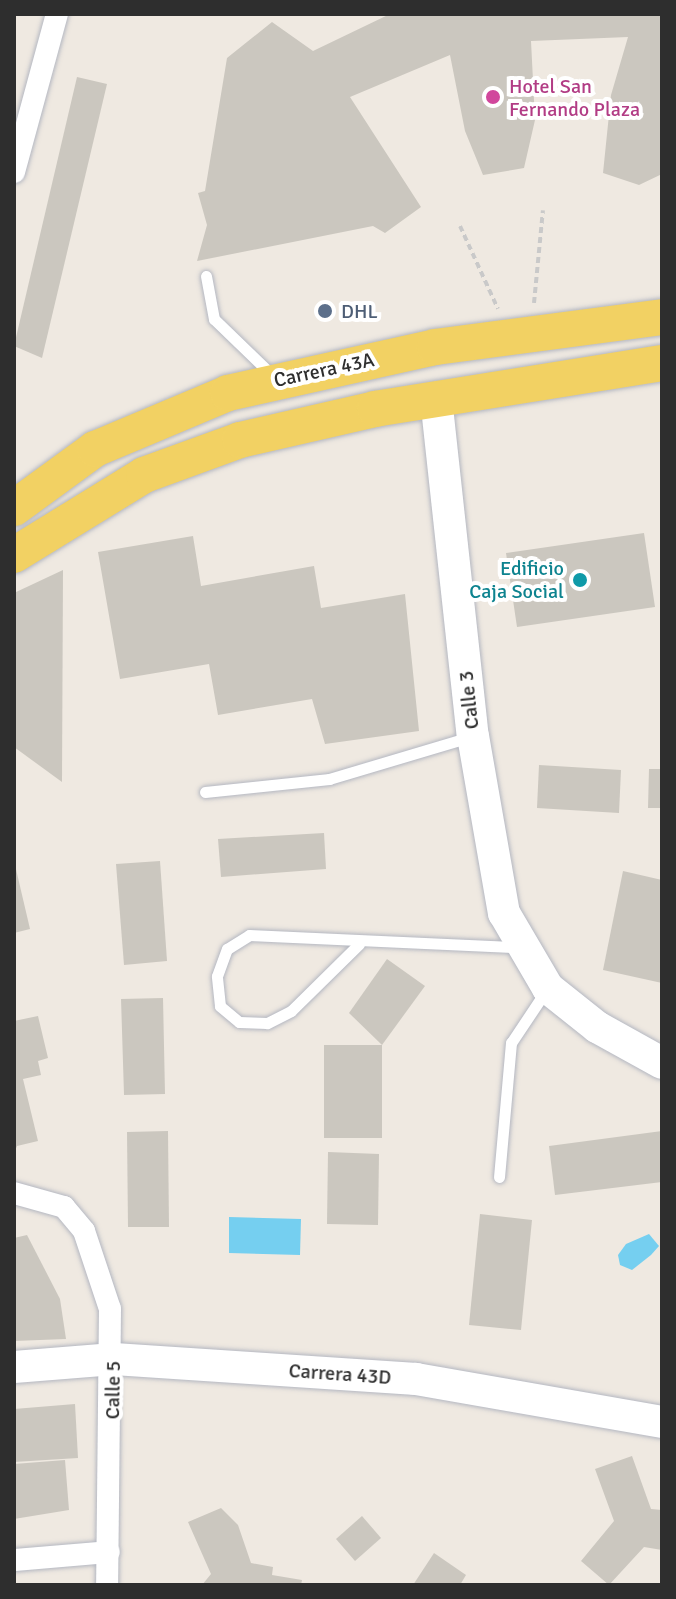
<!DOCTYPE html>
<style>
body{margin:0}
#map{position:relative;width:676px;height:1599px;overflow:hidden;background:#efe9e1;font-family:Signika,sans-serif}
div>[style]{position:absolute}
.water>*{inset:0;background:#75cff0}
.building>*{inset:0;background:#cbc7bf}
.path>*{height:4px;margin-top:-2px;transform-origin:0;background:repeating-linear-gradient(90deg,#c9c9c9 0 6px,transparent 0 10px)}
.roads{filter:drop-shadow(0 0 2px #b4b7c1) drop-shadow(0 0 2px #b4b7c1)}
.lane>*{height:11px;margin:-5.5px;padding:0 5.5px;transform-origin:5.5px;border-radius:5.5px;background:#fff}
.street>*{height:22px;margin:-11px;padding:0 11px;transform-origin:11px;border-radius:11px;background:#fff}
.secondary>*{height:32px;margin:-16px;padding:0 16px;transform-origin:16px;border-radius:16px;background:#fff}
.primary>*{height:36px;margin:-18px;padding:0 18px;transform-origin:18px;border-radius:18px;background:#f2d163}
.dots>*{width:22px;height:22px;translate:-50% -50%;box-sizing:border-box;border:4px solid #fff;border-radius:50%}
span{translate:-50% -50%;white-space:nowrap;text-align:center;line-height:1.15;-webkit-text-stroke:8px #fff;paint-order:stroke}
.hotel-label{font-size:20px;color:#b23c85}
.left{translate:0 -50%;text-align:left}
.service-label{font-size:20px;color:#4e5e75}
.street-label{font-size:20px;color:#2e2e2e}
.culture-label{font-size:20px;color:#0d838f}
.right{translate:-100% -50%;text-align:right}
.frame{position:absolute;inset:0;border:16px solid #2e2e2e;pointer-events:none}
</style>
<div id="map">
<div class="water">
<div style="clip-path:polygon(229px 1217px,301px 1219px,300px 1255px,229px 1253px)"></div>
<div style="clip-path:polygon(649px 1234px,659px 1246px,651px 1255px,632px 1270px,620px 1265px,618px 1255px,626px 1244px)"></div>
</div>
<div class="building">
<div style="clip-path:polygon(390px 14px,662px 14px,662px 174px,639px 185px,603px 173px,611px 95px,628px 37px,531px 41px,535px 120px,524px 168px,483px 175px,465px 131px,450px 55px,350px 97px,421px 207px,385px 233px,373px 226px,197px 261px,207px 225px,198px 193px,205px 191px,227px 58px,272px 22px,313px 51px)"></div>
<div style="clip-path:polygon(77px 77px,107px 84px,42px 358px,14px 346px)"></div>
<div style="clip-path:polygon(644px 533px,655px 607px,517px 627px,506px 553px)"></div>
<div style="clip-path:polygon(193px 536px,201px 586px,314px 566px,321px 608px,405px 594px,419px 731px,325px 744px,312px 699px,218px 715px,209px 664px,120px 679px,98px 552px)"></div>
<div style="clip-path:polygon(63px 570px,62px 782px,14px 747px,14px 593px)"></div>
<div style="clip-path:polygon(539px 765px,621px 770px,619px 813px,537px 808px)"></div>
<div style="clip-path:polygon(649px 769px,662px 769px,662px 808px,648px 808px)"></div>
<div style="clip-path:polygon(324px 833px,326px 869px,221px 877px,218px 839px)"></div>
<div style="clip-path:polygon(160px 861px,167px 961px,124px 965px,116px 864px)"></div>
<div style="clip-path:polygon(15px 865px,30px 929px,14px 933px,14px 866px)"></div>
<div style="clip-path:polygon(623px 871px,662px 880px,662px 983px,603px 970px)"></div>
<div style="clip-path:polygon(387px 959px,425px 986px,382px 1045px,349px 1013px)"></div>
<div style="clip-path:polygon(163px 998px,165px 1094px,124px 1095px,121px 999px)"></div>
<div style="clip-path:polygon(38px 1016px,48px 1058px,38px 1061px,41px 1075px,23px 1079px,38px 1141px,17px 1146px,14px 1153px,14px 1021px)"></div>
<div style="clip-path:polygon(324px 1045px,382px 1045px,382px 1138px,324px 1138px)"></div>
<div style="clip-path:polygon(168px 1131px,169px 1227px,128px 1227px,127px 1132px)"></div>
<div style="clip-path:polygon(662px 1131px,662px 1182px,555px 1195px,549px 1146px)"></div>
<div style="clip-path:polygon(328px 1152px,379px 1154px,378px 1225px,327px 1224px)"></div>
<div style="clip-path:polygon(480px 1214px,532px 1220px,521px 1330px,469px 1325px)"></div>
<div style="clip-path:polygon(27px 1235px,60px 1299px,66px 1339px,14px 1341px,14px 1238px)"></div>
<div style="clip-path:polygon(75px 1404px,78px 1458px,14px 1462px,14px 1409px)"></div>
<div style="clip-path:polygon(632px 1456px,651px 1509px,662px 1510px,662px 1550px,644px 1547px,609px 1585px,581px 1561px,614px 1521px,595px 1469px)"></div>
<div style="clip-path:polygon(65px 1460px,69px 1510px,14px 1519px,14px 1464px)"></div>
<div style="clip-path:polygon(221px 1508px,238px 1525px,251px 1563px,273px 1567px,272px 1575px,302px 1580px,301px 1585px,202px 1585px,211px 1574px,188px 1522px)"></div>
<div style="clip-path:polygon(362px 1516px,381px 1538px,355px 1561px,336px 1539px)"></div>
<div style="clip-path:polygon(434px 1553px,466px 1575px,460px 1585px,413px 1585px)"></div>
</div>
<div class="path">
<div style="left:460px;top:226px;width:91px;rotate:65.4deg"></div>
<div style="left:534px;top:303px;width:93px;rotate:-84.5deg"></div>
</div>
<div class="roads">
<div class="lane">
<div style="left:206px;top:276px;width:44px;rotate:79.5deg"></div>
<div style="left:214px;top:319px;width:82px;rotate:44deg"></div>
<div style="left:205px;top:792px;width:125px;rotate:-6deg"></div>
<div style="left:329px;top:779px;width:147px;rotate:-16.6deg"></div>
<div style="left:359px;top:944px;width:95px;rotate:135.4deg"></div>
<div style="left:291px;top:1011px;width:27px;rotate:153deg"></div>
<div style="left:267px;top:1023px;width:28px;rotate:-178deg"></div>
<div style="left:239px;top:1022px;width:25px;rotate:-140deg"></div>
<div style="left:220px;top:1006px;width:30px;rotate:-96deg"></div>
<div style="left:217px;top:976px;width:29px;rotate:-70deg"></div>
<div style="left:227px;top:949px;width:26px;rotate:-32deg"></div>
<div style="left:249px;top:935px;width:269px;rotate:2.6deg"></div>
<div style="left:499px;top:1177px;width:135px;rotate:-84.9deg"></div>
<div style="left:511px;top:1043px;width:65px;rotate:-56.3deg"></div>
</div>
<div class="street">
<div style="left:14px;top:172px;width:164px;rotate:-74.8deg"></div>
<div style="left:14px;top:1193px;width:52px;rotate:15.6deg"></div>
<div style="left:64px;top:1207px;width:31px;rotate:50deg"></div>
<div style="left:84px;top:1231px;width:82px;rotate:71.6deg"></div>
<div style="left:110px;top:1309px;width:276px;rotate:90.6deg"></div>
<div style="left:14px;top:1560px;width:95px;rotate:-4.8deg"></div>
</div>
<div class="secondary">
<div style="left:436px;top:398px;width:340px;rotate:83.8deg"></div>
<div style="left:473px;top:736px;width:180px;rotate:80.1deg"></div>
<div style="left:504px;top:913px;width:87px;rotate:59.6deg"></div>
<div style="left:548px;top:988px;width:63px;rotate:38.5deg"></div>
<div style="left:597px;top:1027px;width:74px;rotate:29deg"></div>
<div style="left:14px;top:1367px;width:100px;rotate:-4.6deg"></div>
<div style="left:114px;top:1359px;width:303px;rotate:3.8deg"></div>
<div style="left:416px;top:1379px;width:250px;rotate:9.9deg"></div>
</div>
<div class="primary">
<div style="left:14px;top:508px;width:100px;rotate:-36.1deg"></div>
<div style="left:95px;top:449px;width:144px;rotate:-22.8deg"></div>
<div style="left:228px;top:393px;width:212px;rotate:-12.5deg"></div>
<div style="left:435px;top:347px;width:229px;rotate:-7.5deg"></div>
<div style="left:14px;top:555px;width:153px;rotate:-31.6deg"></div>
<div style="left:144px;top:475px;width:102px;rotate:-20deg"></div>
<div style="left:240px;top:440px;width:139px;rotate:-12.9deg"></div>
<div style="left:375px;top:409px;width:291px;rotate:-9.1deg"></div>
</div>
</div>
<div class="dots">
<div style="left:493px;top:97px;background:#d1479c"></div>
<div style="left:325px;top:311px;background:#5c6f8a"></div>
<div style="left:580px;top:580px;background:#0f9aa8"></div>
</div>
<div class="hotel-label">
<span class="left" style="left:509px;top:98px">Hotel San<br>Fernando Plaza</span>
</div>
<div class="service-label">
<span class="left" style="left:341px;top:311px">DHL</span>
</div>
<div class="street-label">
<span style="left:324px;top:370px;rotate:-12deg">Carrera 43A</span>
<span style="left:469px;top:700px;rotate:-96deg">Calle 3</span>
<span style="left:340px;top:1374px;rotate:4deg">Carrera 43D</span>
<span style="left:113px;top:1390px;rotate:-89deg">Calle 5</span>
</div>
<div class="culture-label">
<span class="right" style="left:564px;top:580px">Edificio<br>Caja Social</span>
</div>
<div class="frame"></div>
</div>
